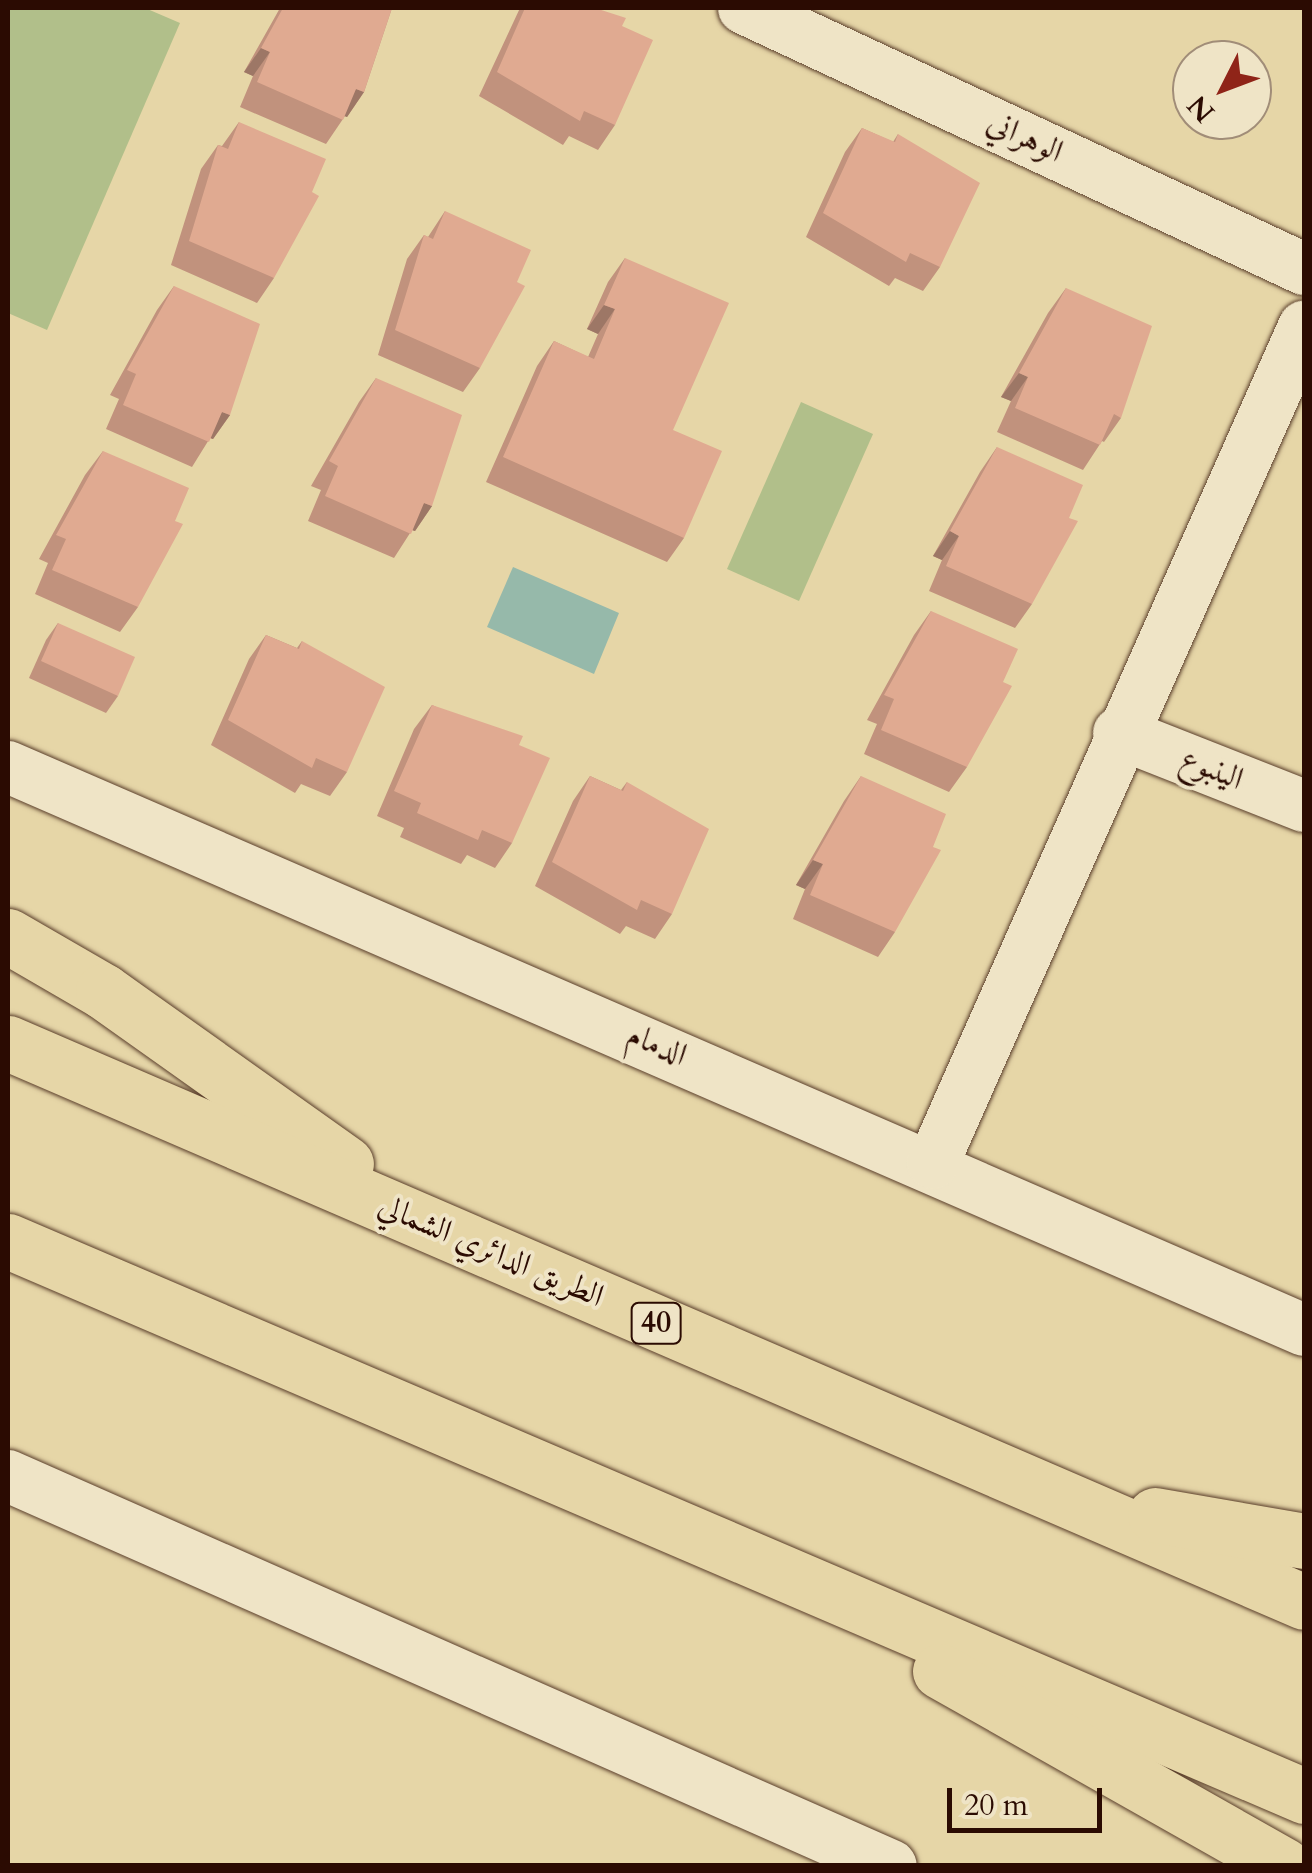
<!DOCTYPE html>
<meta charset="utf-8">
<style>
body{margin:0}
#map{position:relative;width:1312px;height:1873px;overflow:hidden;background:#e6d6a7;font-family:Cardo,Amiri,serif}
div>[style]{position:absolute}
.green>*{inset:0;background:#b1bf8a}
.water>*{inset:0;background:#96b9aa}
.roads{filter:drop-shadow(0 0 2px #5a3e2b) drop-shadow(0 0 2px #5a3e2b)}
.minor>*{height:52px;margin:-26px;padding:0 26px;transform-origin:26px;border-radius:26px;background:#efe4c6}
.highway>*{height:55px;margin:-27.5px;padding:0 27.5px;transform-origin:27.5px;border-radius:27.5px;background:#e6d6a7}
.wall>*{inset:0;background:#c1927d}
.shaded-wall>*{inset:0;background:#9d7766}
.building>*{inset:0;background:#e0aa91}
span{translate:-50% -50%;white-space:nowrap;text-align:center;line-height:1.15;-webkit-text-stroke:8px #efe4c6;paint-order:stroke}
.shield-label span{padding:2px 8px;background:#efe4c6;border:2px solid;border-radius:8px;-webkit-text-stroke-width:0}
.shield-label{font-size:30px;color:#2b0b02;font-weight:700}
.street-label{font-size:32px;color:#2b0b02}
.frame{position:absolute;inset:0;border:10px solid #2b0b02;pointer-events:none}
.north{position:absolute;left:1172px;top:40px;width:100px;height:100px;box-sizing:border-box;background:#efe4c6;border:2px solid #a18d78;border-radius:50%;rotate:228deg;font-size:28px;font-weight:700;line-height:40px;text-align:center;color:#2b0b02}
.north::after{content:'';display:block;margin:auto;width:35px;height:45px;background:#8f2418;clip-path:polygon(50% 0,100% 100%,50% 72%,0 100%)}
.scale{position:absolute;left:947px;top:1788px;width:155px;height:45px;box-sizing:border-box;border:5px solid #2b0b02;border-top:0;padding-left:12px;font-size:30px;line-height:35px;white-space:nowrap;color:#2b0b02;-webkit-text-stroke:8px #efe4c6;paint-order:stroke}
</style>
<div id="map">
<div class="green">
<div style="clip-path:polygon(8px 8px,145px 8px,180px 23px,47px 330px,8px 313px)"></div>
<div style="clip-path:polygon(801px 402px,873px 434px,799px 601px,727px 569px)"></div>
</div>
<div class="water">
<div style="clip-path:polygon(513px 567px,619px 613px,594px 674px,487px 627px)"></div>
</div>
<div class="roads">
<div class="minor">
<div style="left:744px;top:8px;width:618px;rotate:24.99deg"></div>
<div style="left:1119px;top:733px;width:199px;rotate:21.5deg"></div>
<div style="left:8px;top:767px;width:1413px;rotate:23.48deg"></div>
<div style="left:933px;top:1163px;width:915px;rotate:-66.07deg"></div>
<div style="left:8px;top:1476px;width:965px;rotate:23.83deg"></div>
</div>
<div class="highway">
<div style="left:8px;top:936px;width:110px;rotate:30.1deg"></div>
<div style="left:103px;top:991px;width:298px;rotate:35.4deg"></div>
<div style="left:8px;top:1043px;width:1411px;rotate:23.33deg"></div>
<div style="left:8px;top:1241px;width:1410px;rotate:23.18deg"></div>
<div style="left:1155px;top:1515px;width:151px;rotate:9.9deg"></div>
<div style="left:940px;top:1671px;width:395px;rotate:29.5deg"></div>
</div>
</div>
<div class="wall">
<div style="clip-path:polygon(280px 8px,392px 8px,364px 92px,347px 117px,345px 116px,326px 144px,240px 107px,253px 76px,244px 72px)"></div>
<div style="clip-path:polygon(520px 8px,595px 8px,622px 26px,615px 125px,598px 150px,569px 136px,563px 145px,479px 96px)"></div>
<div style="clip-path:polygon(239px 122px,274px 278px,257px 303px,171px 265px,201px 169px,218px 145px,222px 146px)"></div>
<div style="clip-path:polygon(862px 128px,893px 142px,898px 134px,940px 267px,923px 291px,895px 278px,889px 286px,806px 237px,845px 152px)"></div>
<div style="clip-path:polygon(445px 211px,480px 368px,463px 392px,378px 355px,407px 259px,424px 235px,428px 237px)"></div>
<div style="clip-path:polygon(625px 258px,673px 430px,684px 538px,667px 562px,486px 482px,537px 366px,554px 341px,588px 357px,598px 334px,587px 329px,608px 282px)"></div>
<div style="clip-path:polygon(174px 286px,230px 415px,213px 439px,210px 438px,192px 467px,106px 429px,119px 399px,110px 395px,157px 310px)"></div>
<div style="clip-path:polygon(1066px 288px,1121px 418px,1104px 442px,1102px 441px,1083px 470px,997px 432px,1011px 401px,1001px 397px,1048px 313px)"></div>
<div style="clip-path:polygon(376px 378px,432px 506px,415px 531px,412px 530px,394px 558px,308px 521px,321px 490px,311px 486px,359px 402px)"></div>
<div style="clip-path:polygon(997px 447px,1032px 604px,1015px 628px,929px 591px,942px 560px,933px 556px,980px 472px)"></div>
<div style="clip-path:polygon(103px 451px,138px 607px,120px 632px,35px 594px,48px 563px,39px 559px,85px 475px)"></div>
<div style="clip-path:polygon(931px 611px,967px 767px,949px 792px,864px 754px,877px 724px,867px 720px,914px 635px)"></div>
<div style="clip-path:polygon(58px 623px,118px 696px,106px 713px,29px 678px,46px 640px)"></div>
<div style="clip-path:polygon(266px 635px,297px 648px,302px 641px,347px 772px,330px 796px,301px 784px,295px 793px,211px 745px,249px 659px)"></div>
<div style="clip-path:polygon(432px 705px,519px 745px,512px 843px,495px 868px,467px 855px,461px 864px,400px 837px,404px 828px,377px 816px,414px 729px)"></div>
<div style="clip-path:polygon(590px 776px,621px 790px,627px 782px,672px 914px,655px 939px,626px 926px,620px 934px,535px 886px,573px 801px)"></div>
<div style="clip-path:polygon(861px 776px,895px 932px,878px 957px,793px 919px,805px 889px,796px 885px,844px 801px)"></div>
</div>
<div class="shaded-wall">
<div style="clip-path:polygon(261px 48px,270px 52px,253px 76px,244px 72px)"></div>
<div style="clip-path:polygon(356px 89px,364px 92px,347px 117px,339px 114px)"></div>
<div style="clip-path:polygon(604px 305px,615px 309px,598px 334px,587px 329px)"></div>
<div style="clip-path:polygon(1019px 373px,1028px 377px,1011px 401px,1001px 397px)"></div>
<div style="clip-path:polygon(222px 412px,230px 415px,213px 439px,205px 436px)"></div>
<div style="clip-path:polygon(424px 503px,432px 506px,415px 531px,406px 528px)"></div>
<div style="clip-path:polygon(950px 531px,959px 536px,942px 560px,933px 556px)"></div>
<div style="clip-path:polygon(813px 860px,823px 864px,805px 889px,796px 885px)"></div>
</div>
<div class="building">
<div style="clip-path:polygon(283px 8px,392px 8px,364px 92px,356px 89px,343px 120px,257px 82px,270px 52px,261px 48px)"></div>
<div style="clip-path:polygon(525px 8px,595px 8px,626px 18px,622px 26px,653px 40px,615px 125px,584px 111px,580px 121px,497px 72px)"></div>
<div style="clip-path:polygon(239px 122px,326px 159px,312px 192px,319px 196px,274px 278px,189px 241px,218px 145px,228px 149px)"></div>
<div style="clip-path:polygon(862px 128px,895px 142px,898px 134px,980px 183px,940px 267px,910px 253px,906px 262px,823px 213px)"></div>
<div style="clip-path:polygon(445px 211px,531px 250px,517px 282px,525px 286px,480px 368px,395px 330px,424px 235px,433px 239px)"></div>
<div style="clip-path:polygon(625px 258px,729px 303px,673px 430px,722px 451px,684px 538px,503px 457px,554px 341px,594px 359px,615px 309px,604px 305px)"></div>
<div style="clip-path:polygon(174px 286px,260px 324px,230px 415px,222px 412px,209px 442px,123px 405px,136px 374px,127px 370px)"></div>
<div style="clip-path:polygon(1066px 288px,1152px 326px,1121px 418px,1114px 414px,1100px 445px,1015px 408px,1028px 377px,1019px 373px)"></div>
<div style="clip-path:polygon(376px 378px,462px 415px,432px 506px,424px 503px,411px 534px,325px 496px,338px 466px,329px 461px)"></div>
<div style="clip-path:polygon(997px 447px,1083px 485px,1069px 518px,1078px 521px,1032px 604px,946px 566px,959px 536px,950px 531px)"></div>
<div style="clip-path:polygon(103px 451px,189px 488px,175px 521px,183px 524px,138px 607px,52px 570px,66px 539px,56px 535px)"></div>
<div style="clip-path:polygon(931px 611px,1018px 649px,1003px 682px,1012px 686px,967px 767px,881px 730px,894px 699px,884px 695px)"></div>
<div style="clip-path:polygon(58px 623px,135px 657px,118px 696px,41px 661px)"></div>
<div style="clip-path:polygon(266px 635px,299px 649px,302px 641px,385px 687px,347px 772px,316px 758px,312px 768px,228px 720px)"></div>
<div style="clip-path:polygon(432px 705px,523px 736px,519px 745px,550px 758px,512px 843px,482px 830px,478px 840px,417px 813px,421px 803px,394px 791px)"></div>
<div style="clip-path:polygon(590px 776px,623px 791px,627px 782px,709px 829px,672px 914px,641px 900px,637px 910px,552px 862px)"></div>
<div style="clip-path:polygon(861px 776px,946px 814px,933px 847px,941px 850px,895px 932px,810px 895px,823px 864px,813px 860px)"></div>
</div>
<div class="shield-label">
<span style="left:656px;top:1323px">40</span>
</div>
<div class="street-label">
<span style="left:1025px;top:137px;rotate:25deg">الوهراني</span>
<span style="left:1212px;top:769px;rotate:22deg">الينبوع</span>
<span style="left:657px;top:1045px;rotate:23deg">الدمام</span>
<span style="left:491px;top:1251px;rotate:23deg">الطريق الدائري الشمالي</span>
</div>
<div class="frame"></div>
<div class="north">N</div>
<div class="scale">20 m</div>
</div>
